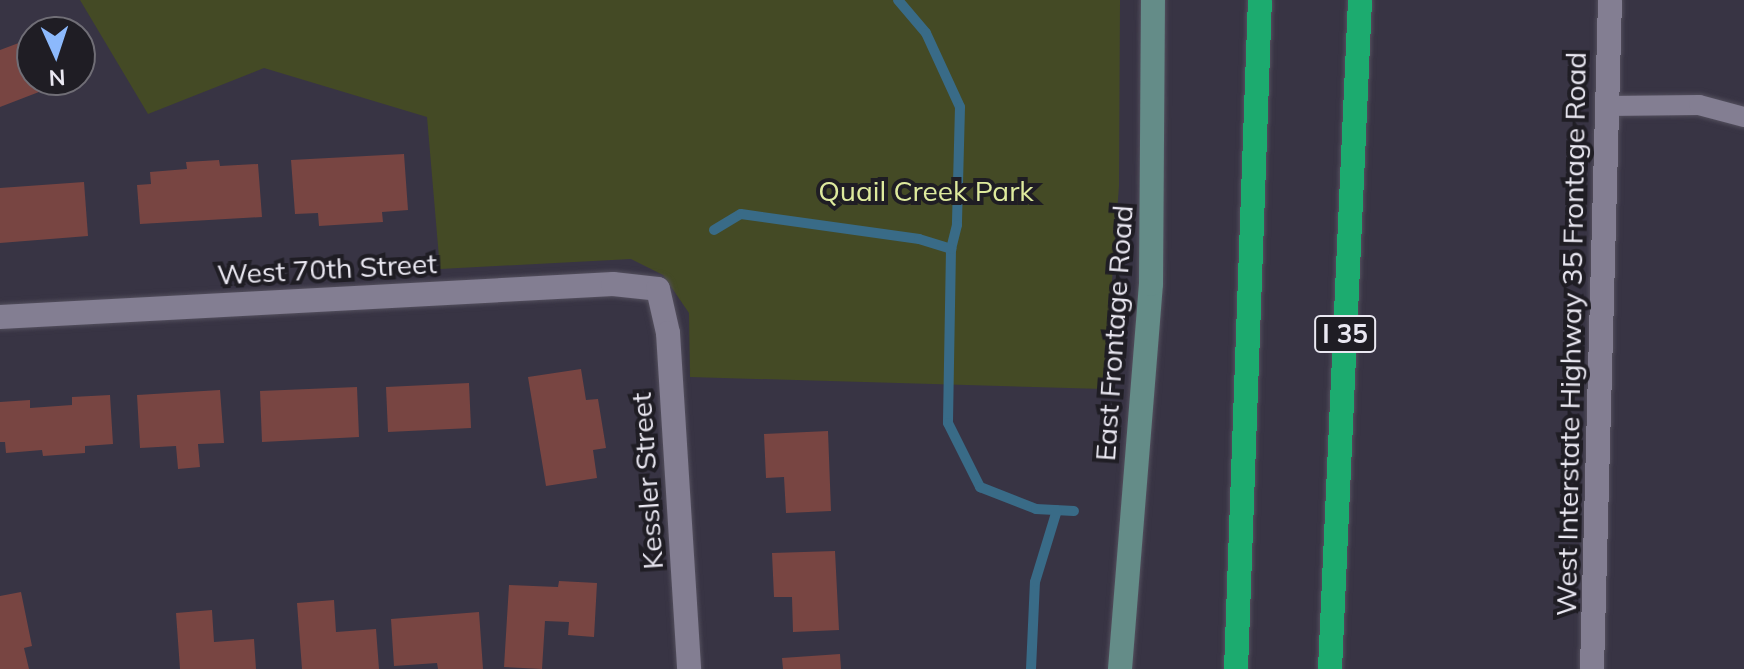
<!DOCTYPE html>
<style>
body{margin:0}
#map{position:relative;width:1744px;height:669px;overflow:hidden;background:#383444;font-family:Mulish,sans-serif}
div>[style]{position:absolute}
.green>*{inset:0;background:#444a25}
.stream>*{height:10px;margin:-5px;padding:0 5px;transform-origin:5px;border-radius:5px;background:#396b87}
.building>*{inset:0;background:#784542}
.roads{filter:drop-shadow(0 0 2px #54505e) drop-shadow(0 0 2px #54505e)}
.lane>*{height:20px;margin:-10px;padding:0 10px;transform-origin:10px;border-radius:10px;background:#837e92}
.street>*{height:24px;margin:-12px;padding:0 12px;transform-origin:12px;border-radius:12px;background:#837e92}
.secondary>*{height:24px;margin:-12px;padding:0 12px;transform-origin:12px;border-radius:12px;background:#648c88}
.highway>*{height:24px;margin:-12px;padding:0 12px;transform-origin:12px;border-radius:12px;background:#1cab6f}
span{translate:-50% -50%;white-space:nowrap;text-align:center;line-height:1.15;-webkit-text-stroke:8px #1f1d24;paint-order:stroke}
.shield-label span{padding:2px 6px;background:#1f1d24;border:2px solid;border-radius:6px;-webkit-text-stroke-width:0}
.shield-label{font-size:26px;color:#eae8f2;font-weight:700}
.park-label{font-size:28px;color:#deea9d}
.street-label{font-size:28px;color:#eae8f2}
.north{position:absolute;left:16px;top:16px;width:80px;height:80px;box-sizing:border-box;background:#1f1d24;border:2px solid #706e76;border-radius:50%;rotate:177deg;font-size:22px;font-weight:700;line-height:32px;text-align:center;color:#eae8f2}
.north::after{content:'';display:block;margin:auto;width:28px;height:36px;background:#8cb9fc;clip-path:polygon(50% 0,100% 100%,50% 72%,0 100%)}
</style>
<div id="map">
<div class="green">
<div style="clip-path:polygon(80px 0,1120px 0,1119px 186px,1104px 389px,690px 377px,689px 313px,663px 275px,631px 259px,440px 269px,427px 117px,264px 68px,148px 114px)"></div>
</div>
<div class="stream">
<div style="left:898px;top:0;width:43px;rotate:49.7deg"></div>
<div style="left:926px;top:33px;width:81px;rotate:65.3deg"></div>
<div style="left:960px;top:107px;width:118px;rotate:91.5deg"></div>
<div style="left:957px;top:225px;width:25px;rotate:104deg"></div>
<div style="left:951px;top:249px;width:174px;rotate:91deg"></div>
<div style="left:948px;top:423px;width:72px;rotate:63.4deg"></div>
<div style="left:980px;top:487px;width:60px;rotate:21.4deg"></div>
<div style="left:1036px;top:509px;width:38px;rotate:3deg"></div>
<div style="left:714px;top:230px;width:31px;rotate:-31deg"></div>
<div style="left:741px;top:214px;width:180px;rotate:8deg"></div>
<div style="left:919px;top:239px;width:34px;rotate:17deg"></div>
<div style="left:1031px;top:669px;width:87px;rotate:-87.4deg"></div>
<div style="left:1035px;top:582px;width:75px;rotate:-73deg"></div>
</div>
<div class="building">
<div style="clip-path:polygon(32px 38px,32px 80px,70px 80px,0 107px,0 50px)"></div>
<div style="clip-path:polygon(404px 154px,408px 210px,382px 212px,383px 222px,319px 226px,318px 213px,295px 214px,291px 160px)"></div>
<div style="clip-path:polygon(219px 160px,220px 166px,258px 164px,262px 217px,140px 224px,137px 185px,151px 184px,150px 172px,187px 169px,186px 162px)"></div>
<div style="clip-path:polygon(84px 182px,88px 236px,0 243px,0 188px)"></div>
<div style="clip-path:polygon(581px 369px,586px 400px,598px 399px,606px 448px,593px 450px,597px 478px,546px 486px,528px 377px)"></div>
<div style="clip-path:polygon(469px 383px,471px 428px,388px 432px,386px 387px)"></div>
<div style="clip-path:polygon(357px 387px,359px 437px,262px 442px,260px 391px)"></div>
<div style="clip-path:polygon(220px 390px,224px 443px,198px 444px,200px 467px,178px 469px,176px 446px,140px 448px,137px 395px)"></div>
<div style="clip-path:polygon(110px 395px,113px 444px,85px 446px,85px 453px,43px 456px,42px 450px,6px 453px,5px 442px,0 442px,0 402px,30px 400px,30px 408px,72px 405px,72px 397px)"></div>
<div style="clip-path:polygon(828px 431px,831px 511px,786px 513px,784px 477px,766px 478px,764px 434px)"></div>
<div style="clip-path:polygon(835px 551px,839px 630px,793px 632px,792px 597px,774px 597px,772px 553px)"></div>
<div style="clip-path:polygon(559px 581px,597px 583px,594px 637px,568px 635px,569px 622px,545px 621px,542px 669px,504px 667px,509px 585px,558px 587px)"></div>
<div style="clip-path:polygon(21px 592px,32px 646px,24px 648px,29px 669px,0 669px,0 596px)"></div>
<div style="clip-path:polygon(334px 600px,336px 632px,376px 629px,379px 669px,302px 669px,297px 603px)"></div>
<div style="clip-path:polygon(212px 610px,214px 642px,254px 639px,256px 669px,180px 669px,176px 613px)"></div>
<div style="clip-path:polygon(479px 612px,483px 669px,438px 669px,437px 663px,394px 666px,391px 619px)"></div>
<div style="clip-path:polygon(840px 654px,841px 669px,783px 669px,782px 658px)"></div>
</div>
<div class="roads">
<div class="lane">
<div style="left:1607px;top:106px;width:92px;rotate:-0.6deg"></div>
<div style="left:1699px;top:105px;width:47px;rotate:14.9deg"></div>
</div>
<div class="street">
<div style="left:0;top:317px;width:614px;rotate:-3.08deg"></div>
<div style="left:613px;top:284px;width:45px;rotate:6.3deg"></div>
<div style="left:658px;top:289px;width:45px;rotate:77.2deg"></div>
<div style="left:668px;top:333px;width:337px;rotate:86.4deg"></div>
<div style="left:1592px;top:669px;width:669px;rotate:-88.46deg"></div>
</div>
<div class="secondary">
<div style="left:1120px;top:669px;width:386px;rotate:-85.4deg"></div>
<div style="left:1151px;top:284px;width:284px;rotate:-89.6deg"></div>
</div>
<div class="highway">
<div style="left:1236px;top:669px;width:669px;rotate:-87.95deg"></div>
<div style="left:1330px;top:669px;width:670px;rotate:-87.43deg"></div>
</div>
</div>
<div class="shield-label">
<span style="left:1345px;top:334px">I 35</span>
</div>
<div class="park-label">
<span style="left:926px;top:191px">Quail Creek Park</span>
</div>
<div class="street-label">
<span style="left:327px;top:269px;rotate:-3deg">West 70th Street</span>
<span style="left:1114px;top:333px;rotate:-86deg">East Frontage Road</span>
<span style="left:1571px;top:334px;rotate:-89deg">West Interstate Highway 35 Frontage Road</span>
<span style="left:647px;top:481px;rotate:-94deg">Kessler Street</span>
</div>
<div class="north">N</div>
</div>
